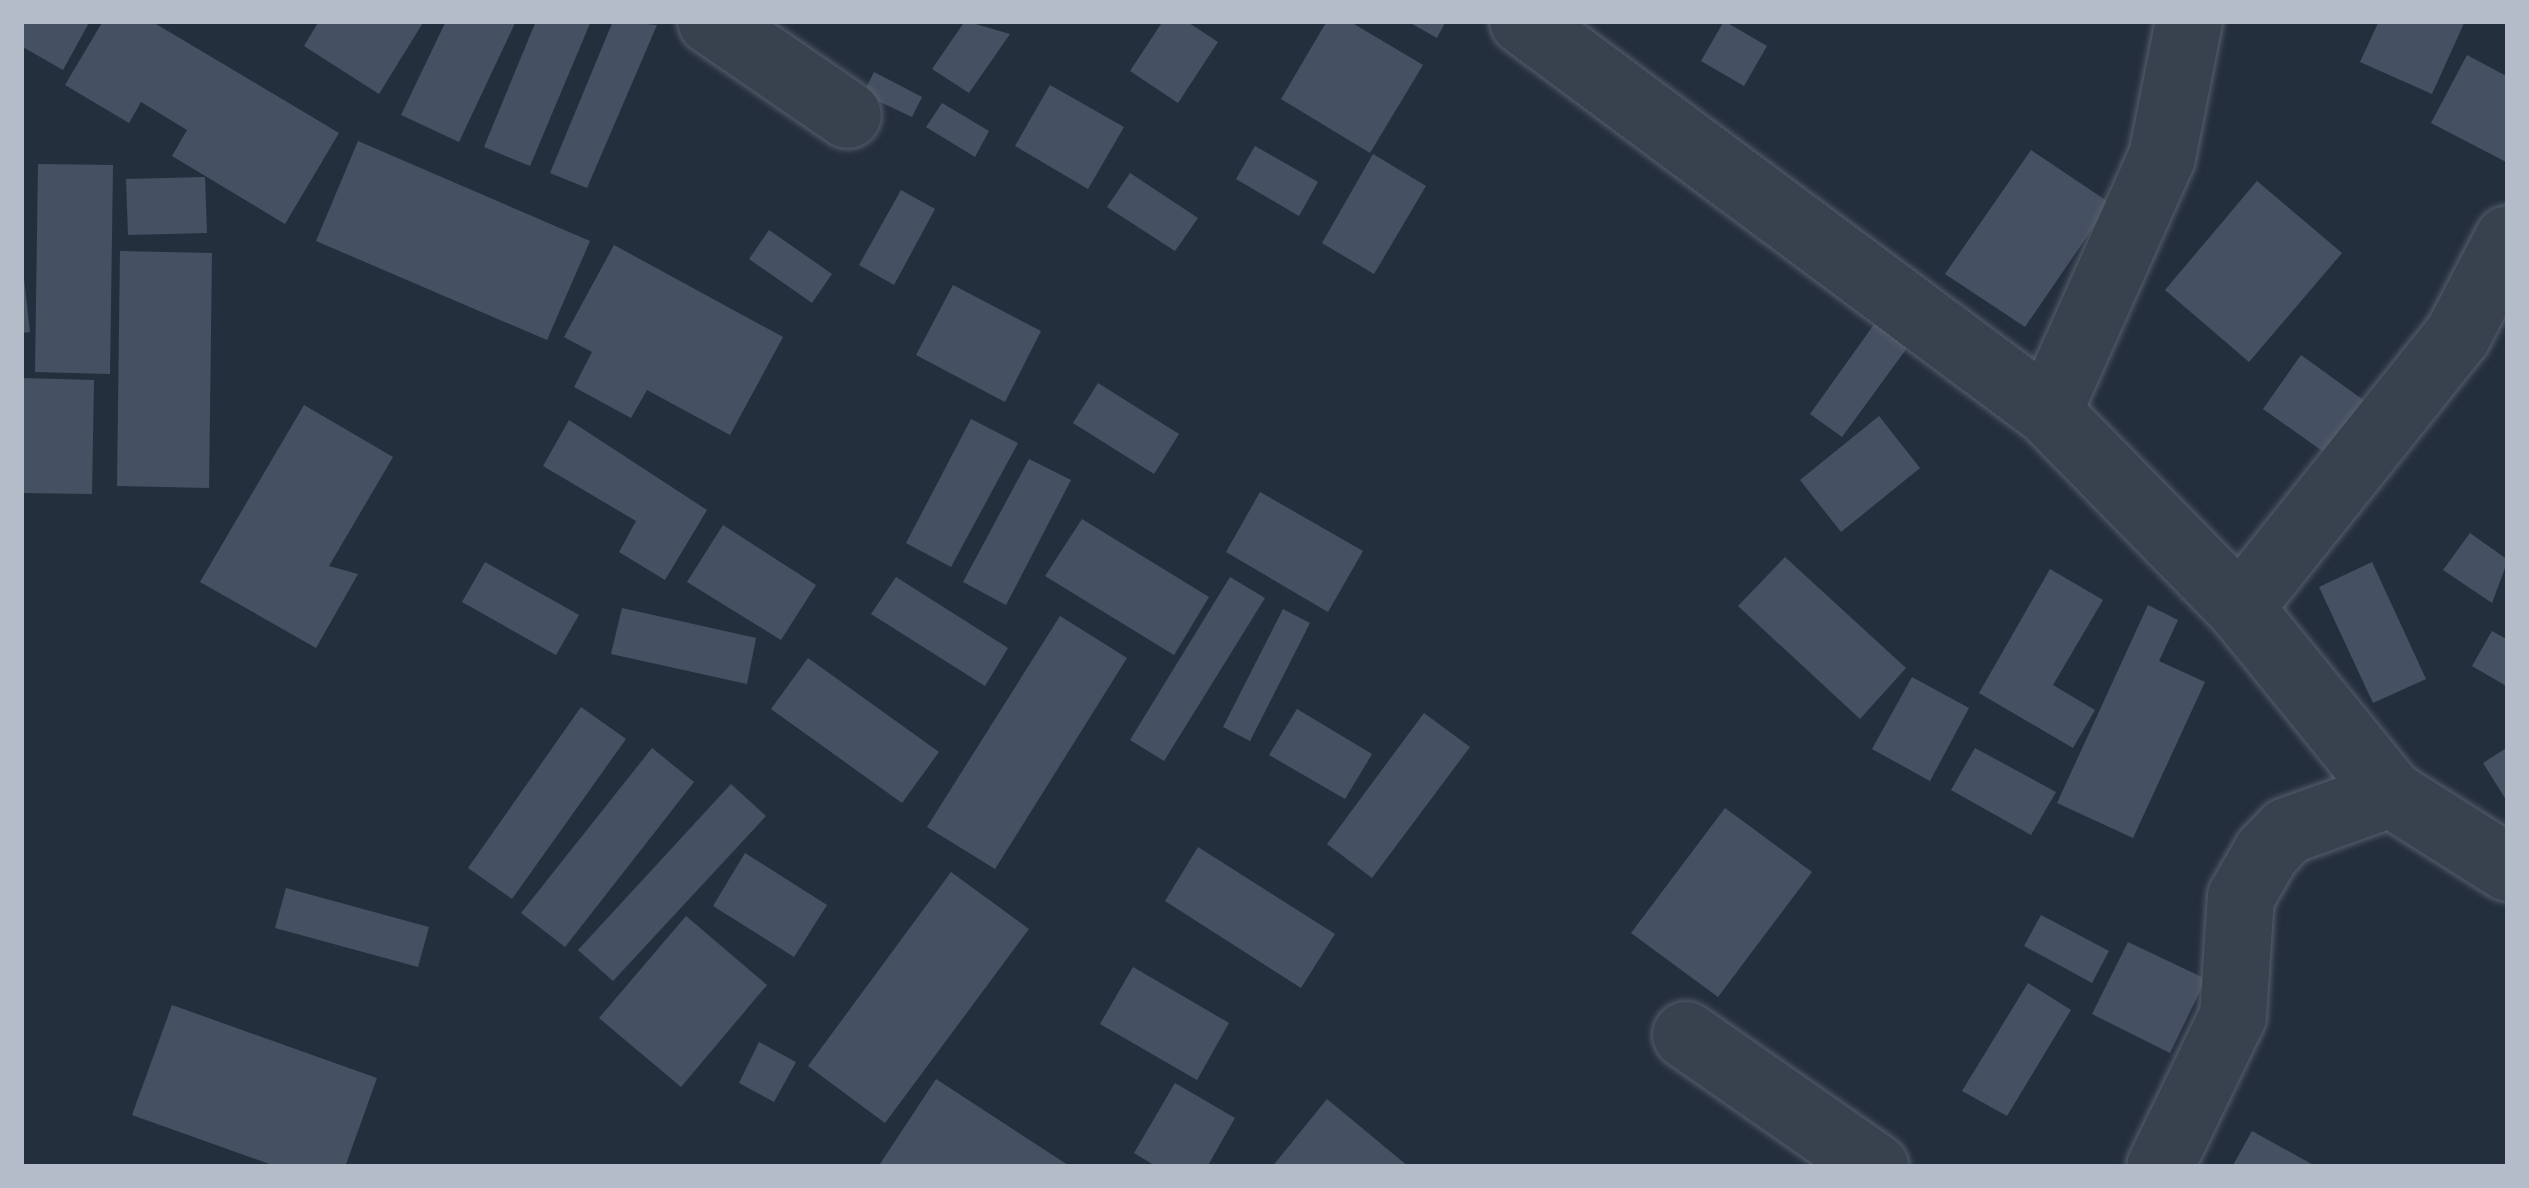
<!DOCTYPE html>
<style>
body{margin:0}
#map{position:relative;width:2529px;height:1188px;overflow:hidden;background:#242f3e;font-family:Helvetica,sans-serif}
div>[style]{position:absolute}
.building>*{inset:0;background:#455162}
.roads{filter:drop-shadow(0 0 3px #565f6c) drop-shadow(0 0 3px #565f6c)}
.street>*{height:66px;margin:-33px;padding:0 33px;transform-origin:33px;border-radius:33px;background:#38414e}
span{translate:-50% -50%;white-space:nowrap;text-align:center;line-height:1.15;-webkit-text-stroke:9px #1d2633;paint-order:stroke}
.frame{position:absolute;inset:0;border:24px solid #b4bcc9;pointer-events:none}
</style>
<div id="map">
<div class="building">
<div style="clip-path:polygon(21px 21px,90px 21px,63px 70px,21px 46px)"></div>
<div style="clip-path:polygon(103px 21px,151px 21px,339px 133px,285px 224px,172px 156px,187px 130px,141px 102px,129px 123px,65px 85px)"></div>
<div style="clip-path:polygon(319px 21px,424px 21px,379px 94px,304px 46px)"></div>
<div style="clip-path:polygon(446px 21px,516px 21px,459px 142px,401px 115px)"></div>
<div style="clip-path:polygon(536px 21px,591px 21px,530px 166px,484px 147px)"></div>
<div style="clip-path:polygon(613px 21px,657px 25px,587px 188px,550px 173px)"></div>
<div style="clip-path:polygon(965px 21px,1010px 34px,969px 93px,932px 69px)"></div>
<div style="clip-path:polygon(1163px 21px,1186px 21px,1218px 42px,1178px 103px,1130px 71px)"></div>
<div style="clip-path:polygon(1327px 21px,1349px 21px,1423px 65px,1370px 153px,1281px 99px)"></div>
<div style="clip-path:polygon(1407px 21px,1446px 21px,1437px 38px)"></div>
<div style="clip-path:polygon(1724px 21px,1767px 46px,1744px 86px,1701px 61px)"></div>
<div style="clip-path:polygon(2379px 21px,2465px 21px,2432px 94px,2360px 62px)"></div>
<div style="clip-path:polygon(2467px 55px,2508px 77px,2508px 163px,2431px 123px)"></div>
<div style="clip-path:polygon(874px 72px,922px 97px,912px 117px,863px 94px)"></div>
<div style="clip-path:polygon(1050px 85px,1124px 127px,1088px 189px,1015px 146px)"></div>
<div style="clip-path:polygon(942px 103px,989px 131px,975px 157px,926px 127px)"></div>
<div style="clip-path:polygon(358px 141px,590px 241px,547px 340px,316px 241px)"></div>
<div style="clip-path:polygon(1255px 146px,1318px 182px,1299px 216px,1236px 179px)"></div>
<div style="clip-path:polygon(2031px 150px,2110px 203px,2025px 327px,1945px 274px)"></div>
<div style="clip-path:polygon(1373px 154px,1426px 186px,1374px 274px,1322px 243px)"></div>
<div style="clip-path:polygon(38px 164px,113px 165px,110px 374px,35px 372px)"></div>
<div style="clip-path:polygon(1130px 173px,1198px 218px,1175px 251px,1107px 207px)"></div>
<div style="clip-path:polygon(205px 177px,207px 233px,128px 235px,126px 179px)"></div>
<div style="clip-path:polygon(2257px 181px,2342px 253px,2249px 362px,2165px 290px)"></div>
<div style="clip-path:polygon(901px 190px,935px 209px,894px 285px,859px 265px)"></div>
<div style="clip-path:polygon(769px 230px,832px 274px,812px 303px,749px 259px)"></div>
<div style="clip-path:polygon(614px 245px,783px 337px,730px 435px,647px 390px,631px 418px,574px 387px,592px 352px,564px 337px)"></div>
<div style="clip-path:polygon(120px 251px,212px 253px,209px 488px,117px 486px)"></div>
<div style="clip-path:polygon(21px 252px,30px 332px,21px 333px)"></div>
<div style="clip-path:polygon(953px 285px,1041px 331px,1005px 402px,916px 355px)"></div>
<div style="clip-path:polygon(1875px 323px,1907px 348px,1842px 437px,1810px 414px)"></div>
<div style="clip-path:polygon(2301px 355px,2373px 407px,2335px 460px,2263px 409px)"></div>
<div style="clip-path:polygon(21px 378px,94px 380px,92px 494px,21px 493px)"></div>
<div style="clip-path:polygon(1098px 383px,1179px 434px,1154px 474px,1073px 423px)"></div>
<div style="clip-path:polygon(304px 405px,393px 457px,329px 566px,358px 574px,316px 648px,200px 582px)"></div>
<div style="clip-path:polygon(1879px 416px,1920px 468px,1841px 532px,1800px 480px)"></div>
<div style="clip-path:polygon(971px 419px,1018px 443px,951px 567px,906px 543px)"></div>
<div style="clip-path:polygon(569px 420px,707px 510px,665px 580px,619px 552px,636px 521px,543px 466px)"></div>
<div style="clip-path:polygon(1029px 459px,1071px 480px,1006px 605px,963px 582px)"></div>
<div style="clip-path:polygon(1260px 492px,1363px 551px,1328px 612px,1226px 552px)"></div>
<div style="clip-path:polygon(1082px 519px,1209px 597px,1174px 655px,1045px 576px)"></div>
<div style="clip-path:polygon(723px 525px,816px 585px,781px 640px,687px 582px)"></div>
<div style="clip-path:polygon(2470px 533px,2508px 560px,2492px 603px,2443px 570px)"></div>
<div style="clip-path:polygon(1785px 557px,1906px 668px,1860px 719px,1738px 606px)"></div>
<div style="clip-path:polygon(485px 562px,579px 615px,556px 655px,462px 602px)"></div>
<div style="clip-path:polygon(2372px 562px,2426px 679px,2373px 703px,2319px 587px)"></div>
<div style="clip-path:polygon(2050px 569px,2103px 600px,2053px 685px,2095px 710px,2073px 748px,1979px 693px)"></div>
<div style="clip-path:polygon(896px 577px,1008px 648px,985px 686px,871px 614px)"></div>
<div style="clip-path:polygon(1230px 577px,1265px 598px,1164px 761px,1130px 740px)"></div>
<div style="clip-path:polygon(2148px 605px,2178px 620px,2159px 661px,2205px 682px,2133px 838px,2057px 803px)"></div>
<div style="clip-path:polygon(622px 608px,756px 638px,747px 684px,611px 654px)"></div>
<div style="clip-path:polygon(1283px 609px,1310px 623px,1250px 741px,1223px 727px)"></div>
<div style="clip-path:polygon(1060px 616px,1127px 658px,995px 869px,927px 827px)"></div>
<div style="clip-path:polygon(2492px 631px,2508px 640px,2508px 687px,2472px 666px)"></div>
<div style="clip-path:polygon(808px 658px,939px 752px,902px 803px,771px 709px)"></div>
<div style="clip-path:polygon(1912px 677px,1969px 708px,1930px 781px,1872px 749px)"></div>
<div style="clip-path:polygon(581px 707px,626px 739px,512px 899px,468px 868px)"></div>
<div style="clip-path:polygon(1297px 709px,1372px 754px,1345px 799px,1269px 755px)"></div>
<div style="clip-path:polygon(1424px 713px,1470px 747px,1372px 878px,1327px 844px)"></div>
<div style="clip-path:polygon(2508px 747px,2508px 803px,2483px 763px)"></div>
<div style="clip-path:polygon(652px 748px,694px 782px,565px 947px,521px 913px)"></div>
<div style="clip-path:polygon(1975px 748px,2056px 792px,2031px 835px,1951px 790px)"></div>
<div style="clip-path:polygon(731px 784px,766px 816px,613px 981px,578px 950px)"></div>
<div style="clip-path:polygon(1725px 808px,1812px 872px,1718px 997px,1631px 933px)"></div>
<div style="clip-path:polygon(1198px 847px,1335px 934px,1301px 988px,1165px 901px)"></div>
<div style="clip-path:polygon(745px 853px,827px 905px,794px 957px,713px 906px)"></div>
<div style="clip-path:polygon(951px 872px,1029px 929px,885px 1123px,808px 1066px)"></div>
<div style="clip-path:polygon(286px 888px,429px 927px,418px 967px,275px 928px)"></div>
<div style="clip-path:polygon(2041px 915px,2109px 951px,2092px 983px,2024px 946px)"></div>
<div style="clip-path:polygon(686px 916px,767px 985px,681px 1087px,599px 1018px)"></div>
<div style="clip-path:polygon(2128px 942px,2206px 979px,2170px 1053px,2092px 1014px)"></div>
<div style="clip-path:polygon(1133px 967px,1229px 1023px,1197px 1080px,1100px 1024px)"></div>
<div style="clip-path:polygon(2028px 983px,2071px 1010px,2007px 1116px,1962px 1091px)"></div>
<div style="clip-path:polygon(172px 1005px,377px 1078px,345px 1167px,278px 1167px,132px 1115px)"></div>
<div style="clip-path:polygon(759px 1042px,796px 1062px,774px 1102px,739px 1083px)"></div>
<div style="clip-path:polygon(936px 1079px,1071px 1167px,878px 1167px)"></div>
<div style="clip-path:polygon(1175px 1083px,1235px 1118px,1207px 1167px,1157px 1167px,1134px 1153px)"></div>
<div style="clip-path:polygon(1327px 1099px,1409px 1167px,1272px 1167px)"></div>
<div style="clip-path:polygon(2252px 1131px,2317px 1167px,2232px 1167px)"></div>
</div>
<div class="roads">
<div class="street">
<div style="left:711px;top:21px;width:166px;rotate:34.5deg"></div>
<div style="left:1523px;top:21px;width:655px;rotate:36.68deg"></div>
<div style="left:2189px;top:21px;width:139px;rotate:101.2deg"></div>
<div style="left:2162px;top:157px;width:279px;rotate:114.1deg"></div>
<div style="left:2048px;top:412px;width:274px;rotate:45.6deg"></div>
<div style="left:2240px;top:608px;width:240px;rotate:50.9deg"></div>
<div style="left:2391px;top:794px;width:138px;rotate:32.3deg"></div>
<div style="left:2240px;top:608px;width:349px;rotate:-51.4deg"></div>
<div style="left:2458px;top:335px;width:108px;rotate:-62.5deg"></div>
<div style="left:1686px;top:1035px;width:231px;rotate:34.9deg"></div>
<div style="left:2160px;top:1167px;width:168px;rotate:-64.2deg"></div>
<div style="left:2233px;top:1016px;width:119px;rotate:-86.2deg"></div>
<div style="left:2241px;top:897px;width:52px;rotate:-60deg"></div>
<div style="left:2267px;top:852px;width:29px;rotate:-46deg"></div>
<div style="left:2287px;top:831px;width:110px;rotate:-19.6deg"></div>
</div>
</div>
<div class="frame"></div>
</div>
